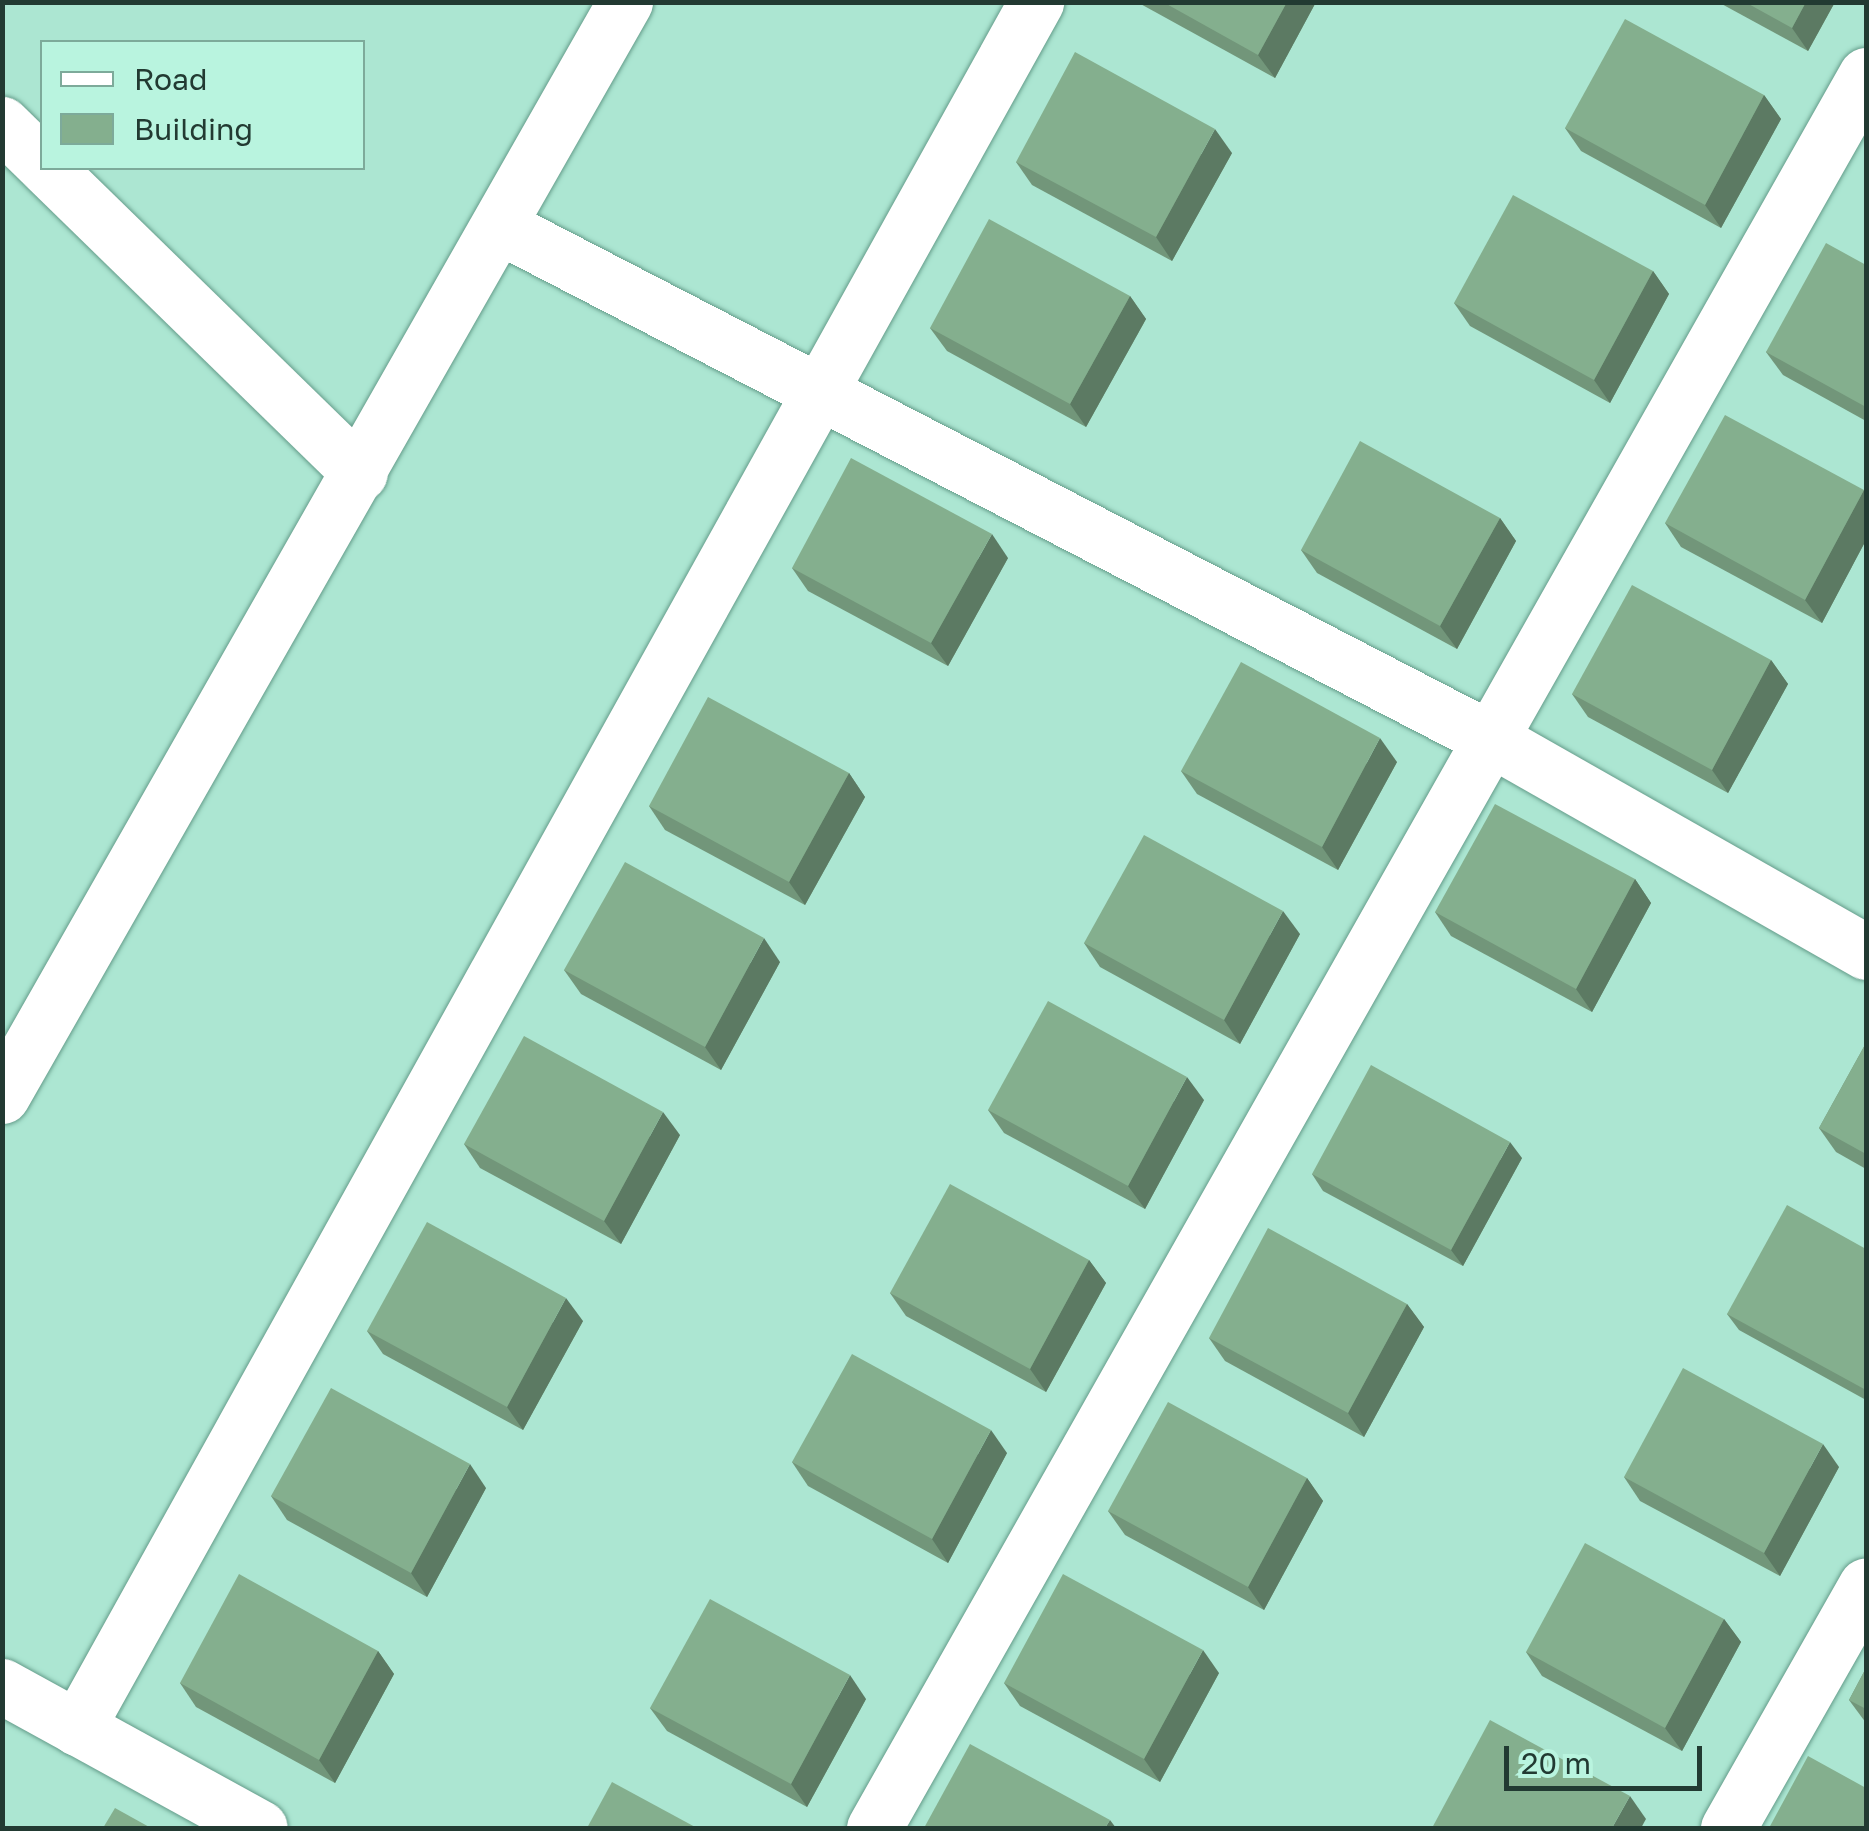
<!DOCTYPE html>
<style>
body{margin:0}
#map{position:relative;width:1869px;height:1831px;overflow:hidden;background:#ace6d2;font-family:"Golos Text",sans-serif}
div>[style]{position:absolute}
.roads{filter:drop-shadow(0 0 2px #649c8a) drop-shadow(0 0 2px #649c8a)}
.minor>*{height:55px;margin:-27.5px;padding:0 27.5px;transform-origin:27.5px;border-radius:27.5px;background:#fff}
.secondary>*{height:55px;margin:-27.5px;padding:0 27.5px;transform-origin:27.5px;border-radius:27.5px;background:#fff}
.wall>*{inset:0;background:#72967a}
.shaded-wall>*{inset:0;background:#5c7a63}
.building>*{inset:0;background:#84af8e}
span{translate:-50% -50%;white-space:nowrap;text-align:center;line-height:1.15;-webkit-text-stroke:8px #b9f4df;paint-order:stroke}
.frame{position:absolute;inset:0;border:5px solid #223a32;pointer-events:none}
.legend{position:absolute;left:40px;top:40px;width:325px;height:130px;box-sizing:border-box;background:#b9f4df;border:2px solid #7daa9a;margin:0;padding:12px 18px;list-style:none;font-size:30px;color:#223a32}
.legend li{display:flex;align-items:center;gap:20px;height:50px}
.legend b{width:50px;border:2px solid #7daa9a}
.scale{position:absolute;left:1504px;top:1746px;width:198px;height:45px;box-sizing:border-box;border:5px solid #223a32;border-top:0;padding-left:12px;font-size:30px;line-height:35px;white-space:nowrap;color:#223a32;-webkit-text-stroke:8px #b9f4df;paint-order:stroke}
</style>
<div id="map">
<div class="roads">
<div class="minor">
<div style="left:2px;top:124px;width:56px;rotate:44.3deg"></div>
<div style="left:47px;top:168px;width:437px;rotate:44.3deg"></div>
<div style="left:499px;top:226px;width:1117px;rotate:27.35deg"></div>
<div style="left:1491px;top:739px;width:431px;rotate:29.6deg"></div>
<div style="left:2px;top:1686px;width:294px;rotate:28.8deg"></div>
<div style="left:77px;top:1728px;width:1975px;rotate:-60.94deg"></div>
<div style="left:874px;top:1828px;width:2014px;rotate:-60.5deg"></div>
<div style="left:1728px;top:1828px;width:279px;rotate:-60.4deg"></div>
</div>
<div class="secondary">
<div style="left:2px;top:1096px;width:1259px;rotate:-60.34deg"></div>
</div>
</div>
<div class="wall">
<div style="clip-path:polygon(1137px 2px,1316px 2px,1275px 78px)"></div>
<div style="clip-path:polygon(1718px 2px,1835px 2px,1808px 51px)"></div>
<div style="clip-path:polygon(1764px 95px,1781px 119px,1721px 228px,1581px 151px,1565px 128px)"></div>
<div style="clip-path:polygon(1232px 153px,1172px 261px,1032px 185px,1016px 162px)"></div>
<div style="clip-path:polygon(1866px 265px,1866px 421px,1783px 375px,1766px 352px)"></div>
<div style="clip-path:polygon(1653px 271px,1669px 294px,1610px 403px,1470px 326px,1454px 303px)"></div>
<div style="clip-path:polygon(1130px 296px,1146px 319px,1086px 427px,947px 351px,930px 328px)"></div>
<div style="clip-path:polygon(1864px 490px,1866px 493px,1866px 540px,1822px 623px,1681px 547px,1665px 523px)"></div>
<div style="clip-path:polygon(1500px 518px,1516px 541px,1457px 649px,1317px 573px,1301px 550px)"></div>
<div style="clip-path:polygon(1008px 558px,948px 666px,808px 591px,792px 568px)"></div>
<div style="clip-path:polygon(1771px 660px,1788px 684px,1728px 793px,1588px 717px,1572px 694px)"></div>
<div style="clip-path:polygon(1397px 762px,1338px 870px,1197px 794px,1181px 771px)"></div>
<div style="clip-path:polygon(849px 773px,865px 797px,805px 905px,665px 830px,649px 806px)"></div>
<div style="clip-path:polygon(1635px 879px,1651px 903px,1592px 1012px,1451px 936px,1435px 912px)"></div>
<div style="clip-path:polygon(1300px 934px,1240px 1044px,1100px 967px,1084px 943px)"></div>
<div style="clip-path:polygon(780px 962px,721px 1070px,581px 994px,564px 970px)"></div>
<div style="clip-path:polygon(1866px 1043px,1866px 1169px,1836px 1152px,1819px 1128px)"></div>
<div style="clip-path:polygon(1204px 1100px,1145px 1209px,1004px 1133px,988px 1110px)"></div>
<div style="clip-path:polygon(680px 1135px,621px 1244px,480px 1168px,464px 1144px)"></div>
<div style="clip-path:polygon(1522px 1158px,1463px 1266px,1323px 1191px,1312px 1174px)"></div>
<div style="clip-path:polygon(1866px 1249px,1866px 1400px,1739px 1330px,1727px 1314px)"></div>
<div style="clip-path:polygon(1089px 1260px,1106px 1283px,1046px 1392px,906px 1316px,890px 1293px)"></div>
<div style="clip-path:polygon(1407px 1304px,1424px 1327px,1364px 1437px,1225px 1361px,1209px 1338px)"></div>
<div style="clip-path:polygon(583px 1321px,523px 1430px,383px 1354px,367px 1331px)"></div>
<div style="clip-path:polygon(1007px 1453px,948px 1563px,808px 1486px,792px 1462px)"></div>
<div style="clip-path:polygon(1839px 1467px,1780px 1576px,1640px 1501px,1624px 1477px)"></div>
<div style="clip-path:polygon(1307px 1478px,1323px 1501px,1264px 1610px,1125px 1535px,1108px 1511px)"></div>
<div style="clip-path:polygon(486px 1488px,427px 1597px,287px 1520px,271px 1496px)"></div>
<div style="clip-path:polygon(1724px 1619px,1741px 1642px,1682px 1751px,1542px 1676px,1526px 1652px)"></div>
<div style="clip-path:polygon(378px 1651px,394px 1674px,335px 1783px,196px 1707px,180px 1683px)"></div>
<div style="clip-path:polygon(1866px 1668px,1866px 1723px,1849px 1700px)"></div>
<div style="clip-path:polygon(1219px 1673px,1160px 1782px,1020px 1706px,1004px 1683px)"></div>
<div style="clip-path:polygon(866px 1699px,807px 1807px,667px 1731px,650px 1708px)"></div>
</div>
<div class="shaded-wall">
<div style="clip-path:polygon(1287px 2px,1316px 2px,1275px 78px,1258px 55px)"></div>
<div style="clip-path:polygon(1806px 2px,1835px 2px,1808px 51px,1792px 28px)"></div>
<div style="clip-path:polygon(1764px 95px,1781px 119px,1721px 228px,1705px 205px)"></div>
<div style="clip-path:polygon(1215px 129px,1232px 153px,1172px 261px,1156px 237px)"></div>
<div style="clip-path:polygon(1653px 271px,1669px 294px,1610px 403px,1594px 380px)"></div>
<div style="clip-path:polygon(1130px 296px,1146px 319px,1086px 427px,1070px 404px)"></div>
<div style="clip-path:polygon(1864px 490px,1866px 493px,1866px 540px,1822px 623px,1805px 600px)"></div>
<div style="clip-path:polygon(1500px 518px,1516px 541px,1457px 649px,1440px 626px)"></div>
<div style="clip-path:polygon(992px 534px,1008px 558px,948px 666px,931px 643px)"></div>
<div style="clip-path:polygon(1771px 660px,1788px 684px,1728px 793px,1712px 770px)"></div>
<div style="clip-path:polygon(1380px 738px,1397px 762px,1338px 870px,1322px 847px)"></div>
<div style="clip-path:polygon(849px 773px,865px 797px,805px 905px,789px 882px)"></div>
<div style="clip-path:polygon(1635px 879px,1651px 903px,1592px 1012px,1576px 989px)"></div>
<div style="clip-path:polygon(1283px 911px,1300px 934px,1240px 1044px,1224px 1020px)"></div>
<div style="clip-path:polygon(764px 938px,780px 962px,721px 1070px,705px 1047px)"></div>
<div style="clip-path:polygon(1187px 1077px,1204px 1100px,1145px 1209px,1128px 1186px)"></div>
<div style="clip-path:polygon(663px 1112px,680px 1135px,621px 1244px,604px 1221px)"></div>
<div style="clip-path:polygon(1510px 1142px,1522px 1158px,1463px 1266px,1451px 1250px)"></div>
<div style="clip-path:polygon(1089px 1260px,1106px 1283px,1046px 1392px,1030px 1369px)"></div>
<div style="clip-path:polygon(566px 1298px,583px 1321px,523px 1430px,507px 1407px)"></div>
<div style="clip-path:polygon(1407px 1304px,1424px 1327px,1364px 1437px,1348px 1413px)"></div>
<div style="clip-path:polygon(991px 1430px,1007px 1453px,948px 1563px,932px 1539px)"></div>
<div style="clip-path:polygon(1823px 1444px,1839px 1467px,1780px 1576px,1764px 1553px)"></div>
<div style="clip-path:polygon(470px 1464px,486px 1488px,427px 1597px,411px 1573px)"></div>
<div style="clip-path:polygon(1307px 1478px,1323px 1501px,1264px 1610px,1248px 1587px)"></div>
<div style="clip-path:polygon(1724px 1619px,1741px 1642px,1682px 1751px,1665px 1728px)"></div>
<div style="clip-path:polygon(1203px 1650px,1219px 1673px,1160px 1782px,1144px 1759px)"></div>
<div style="clip-path:polygon(378px 1651px,394px 1674px,335px 1783px,319px 1760px)"></div>
<div style="clip-path:polygon(850px 1675px,866px 1699px,807px 1807px,791px 1784px)"></div>
<div style="clip-path:polygon(1630px 1796px,1646px 1819px,1641px 1828px,1612px 1828px)"></div>
<div style="clip-path:polygon(1110px 1820px,1116px 1828px,1105px 1828px)"></div>
</div>
<div class="building">
<div style="clip-path:polygon(1163px 2px,1287px 2px,1258px 55px)"></div>
<div style="clip-path:polygon(1745px 2px,1806px 2px,1792px 28px)"></div>
<div style="clip-path:polygon(1625px 19px,1764px 95px,1705px 205px,1565px 128px)"></div>
<div style="clip-path:polygon(1075px 52px,1215px 129px,1156px 237px,1016px 162px)"></div>
<div style="clip-path:polygon(1513px 195px,1653px 271px,1594px 380px,1454px 303px)"></div>
<div style="clip-path:polygon(989px 219px,1130px 296px,1070px 404px,930px 328px)"></div>
<div style="clip-path:polygon(1826px 243px,1866px 265px,1866px 407px,1766px 352px)"></div>
<div style="clip-path:polygon(1725px 415px,1864px 490px,1805px 600px,1665px 523px)"></div>
<div style="clip-path:polygon(1360px 441px,1500px 518px,1440px 626px,1301px 550px)"></div>
<div style="clip-path:polygon(851px 458px,992px 534px,931px 643px,792px 568px)"></div>
<div style="clip-path:polygon(1632px 585px,1771px 660px,1712px 770px,1572px 694px)"></div>
<div style="clip-path:polygon(1241px 662px,1380px 738px,1322px 847px,1181px 771px)"></div>
<div style="clip-path:polygon(708px 697px,849px 773px,789px 882px,649px 806px)"></div>
<div style="clip-path:polygon(1495px 804px,1635px 879px,1576px 989px,1435px 912px)"></div>
<div style="clip-path:polygon(1144px 835px,1283px 911px,1224px 1020px,1084px 943px)"></div>
<div style="clip-path:polygon(625px 862px,764px 938px,705px 1047px,564px 970px)"></div>
<div style="clip-path:polygon(1048px 1001px,1187px 1077px,1128px 1186px,988px 1110px)"></div>
<div style="clip-path:polygon(524px 1036px,663px 1112px,604px 1221px,464px 1144px)"></div>
<div style="clip-path:polygon(1866px 1043px,1866px 1154px,1819px 1128px)"></div>
<div style="clip-path:polygon(1371px 1065px,1510px 1142px,1451px 1250px,1312px 1174px)"></div>
<div style="clip-path:polygon(950px 1184px,1089px 1260px,1030px 1369px,890px 1293px)"></div>
<div style="clip-path:polygon(1787px 1205px,1866px 1249px,1866px 1390px,1727px 1314px)"></div>
<div style="clip-path:polygon(427px 1222px,566px 1298px,507px 1407px,367px 1331px)"></div>
<div style="clip-path:polygon(1268px 1228px,1407px 1304px,1348px 1413px,1209px 1338px)"></div>
<div style="clip-path:polygon(852px 1354px,991px 1430px,932px 1539px,792px 1462px)"></div>
<div style="clip-path:polygon(1683px 1368px,1823px 1444px,1764px 1553px,1624px 1477px)"></div>
<div style="clip-path:polygon(331px 1388px,470px 1464px,411px 1573px,271px 1496px)"></div>
<div style="clip-path:polygon(1168px 1402px,1307px 1478px,1248px 1587px,1108px 1511px)"></div>
<div style="clip-path:polygon(1585px 1543px,1724px 1619px,1665px 1728px,1526px 1652px)"></div>
<div style="clip-path:polygon(239px 1574px,378px 1651px,319px 1760px,180px 1683px)"></div>
<div style="clip-path:polygon(1063px 1574px,1203px 1650px,1144px 1759px,1004px 1683px)"></div>
<div style="clip-path:polygon(710px 1599px,850px 1675px,791px 1784px,650px 1708px)"></div>
<div style="clip-path:polygon(1866px 1668px,1866px 1709px,1849px 1700px)"></div>
<div style="clip-path:polygon(1490px 1720px,1630px 1796px,1612px 1828px,1432px 1828px)"></div>
<div style="clip-path:polygon(970px 1744px,1110px 1820px,1105px 1828px,924px 1828px)"></div>
<div style="clip-path:polygon(1808px 1756px,1866px 1788px,1866px 1828px,1769px 1828px)"></div>
<div style="clip-path:polygon(612px 1782px,697px 1828px,587px 1828px)"></div>
<div style="clip-path:polygon(115px 1808px,151px 1828px,103px 1828px)"></div>
</div>
<div class="frame"></div>
<ul class="legend">
<li><b style="height:12px;background:#fff"></b>Road</li>
<li><b style="height:28px;background:#84af8e"></b>Building</li>
</ul>
<div class="scale">20 m</div>
</div>
